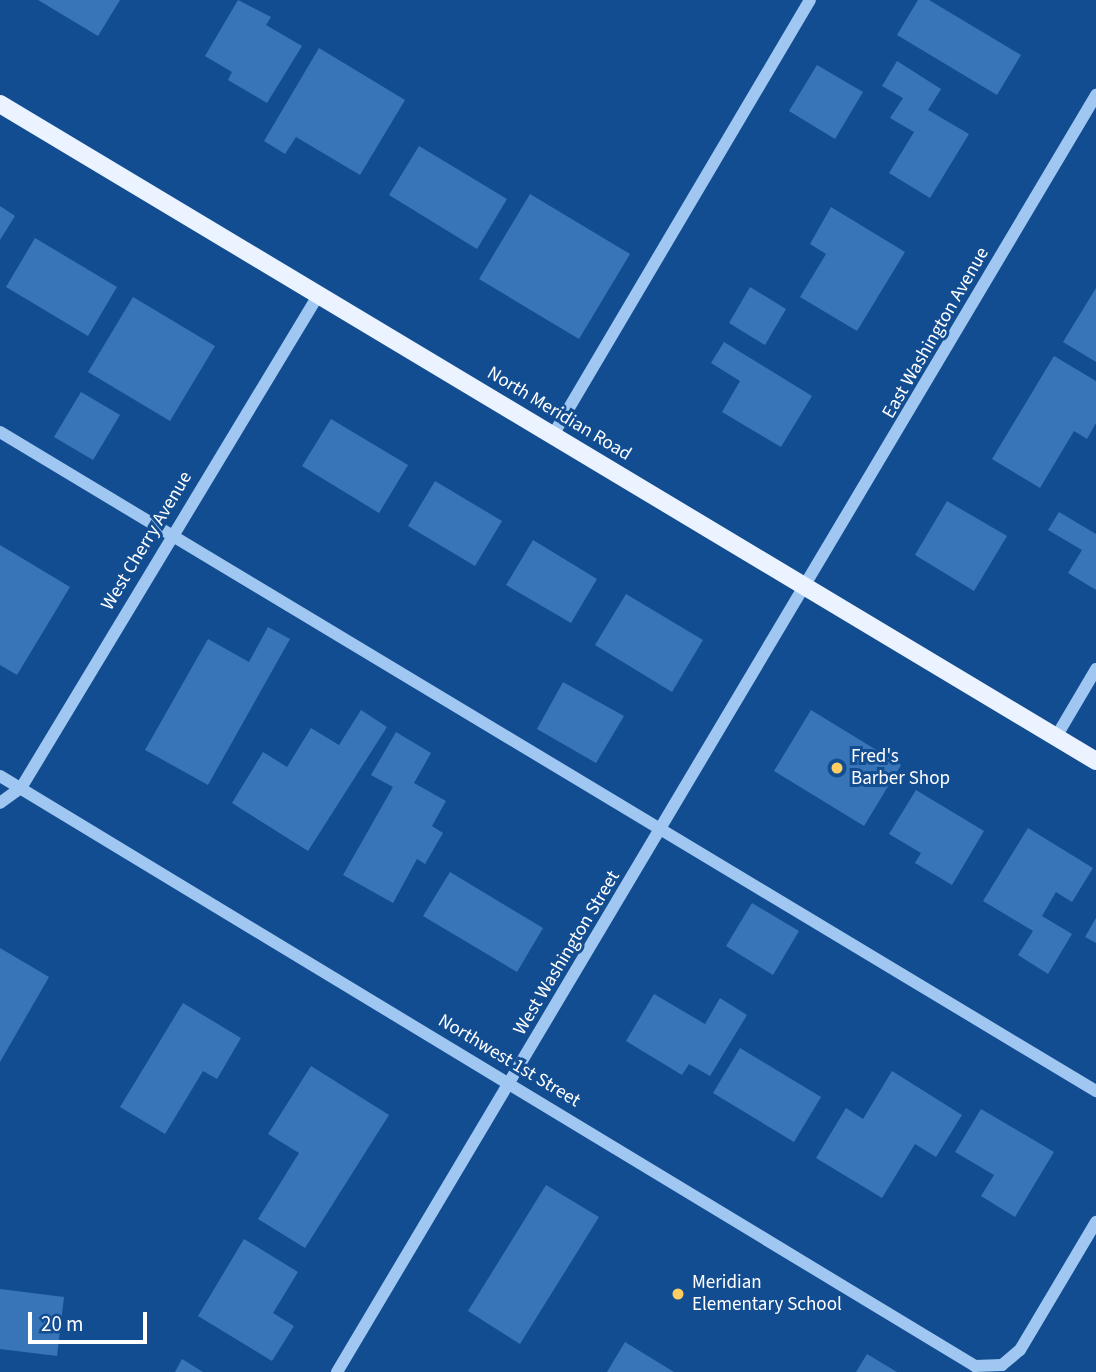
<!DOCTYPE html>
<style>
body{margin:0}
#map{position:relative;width:1096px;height:1372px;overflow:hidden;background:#134d91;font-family:"Source Sans 3",sans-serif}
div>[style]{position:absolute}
.building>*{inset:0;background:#3774b8}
.minor>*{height:12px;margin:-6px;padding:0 6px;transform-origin:6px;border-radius:6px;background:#9fc7f1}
.major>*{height:18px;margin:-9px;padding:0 9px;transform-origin:9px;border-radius:9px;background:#eaf3ff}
.dots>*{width:19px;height:19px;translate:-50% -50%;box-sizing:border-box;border:4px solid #134d91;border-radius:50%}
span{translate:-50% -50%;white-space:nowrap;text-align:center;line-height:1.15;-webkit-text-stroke:6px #134d91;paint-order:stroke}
.street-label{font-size:19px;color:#fff}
.poi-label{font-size:19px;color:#fff}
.left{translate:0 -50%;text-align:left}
.scale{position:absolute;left:28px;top:1312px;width:119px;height:32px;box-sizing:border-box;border:4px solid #fff;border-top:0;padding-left:9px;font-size:21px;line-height:24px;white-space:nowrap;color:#fff;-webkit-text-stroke:5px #134d91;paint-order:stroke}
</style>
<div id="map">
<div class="building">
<div style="clip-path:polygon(38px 0,120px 0,98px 36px)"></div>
<div style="clip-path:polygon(238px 0,271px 17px,266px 25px,302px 46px,267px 103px,228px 80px,232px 72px,205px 56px)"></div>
<div style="clip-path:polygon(918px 0,929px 0,1021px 55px,997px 95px,897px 35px)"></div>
<div style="clip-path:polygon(319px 48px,405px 100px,360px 175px,296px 137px,285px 154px,264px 141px)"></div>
<div style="clip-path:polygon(897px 61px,941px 89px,928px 110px,969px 134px,930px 198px,889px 173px,914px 132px,890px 118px,903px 98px,882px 86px)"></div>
<div style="clip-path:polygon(817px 65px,863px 92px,835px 139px,789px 111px)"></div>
<div style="clip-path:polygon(419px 146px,507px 199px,477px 249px,389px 195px)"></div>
<div style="clip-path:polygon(530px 194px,630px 254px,579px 339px,479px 279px)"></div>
<div style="clip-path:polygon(0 206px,15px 216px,0 240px)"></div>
<div style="clip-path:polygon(831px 207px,905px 252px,857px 331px,800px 297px,826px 254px,810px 244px)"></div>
<div style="clip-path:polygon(35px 238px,117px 287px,88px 336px,6px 287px)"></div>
<div style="clip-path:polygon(750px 287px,786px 309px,765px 345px,729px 323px)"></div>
<div style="clip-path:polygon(1096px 288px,1096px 362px,1063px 342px)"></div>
<div style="clip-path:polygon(133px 297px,215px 346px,170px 421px,88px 372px)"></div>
<div style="clip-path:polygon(724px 342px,812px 396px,781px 447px,722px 412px,740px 381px,711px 363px)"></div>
<div style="clip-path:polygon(1054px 356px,1096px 381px,1096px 423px,1087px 439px,1074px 431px,1040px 488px,992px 459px)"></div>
<div style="clip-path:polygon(81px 392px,120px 415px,93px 460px,54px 437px)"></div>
<div style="clip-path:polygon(331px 419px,408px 465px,379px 513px,302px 466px)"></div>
<div style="clip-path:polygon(435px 481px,502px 521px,475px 566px,408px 526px)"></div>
<div style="clip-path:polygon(947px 501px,1007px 536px,974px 591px,915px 555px)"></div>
<div style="clip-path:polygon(1059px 512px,1096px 534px,1096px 590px,1068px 573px,1082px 550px,1048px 530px)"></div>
<div style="clip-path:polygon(533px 540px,597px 579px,571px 623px,506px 585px)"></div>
<div style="clip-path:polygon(0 545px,70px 587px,17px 675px,0 665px)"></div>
<div style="clip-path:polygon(626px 594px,703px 640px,672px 692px,595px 645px)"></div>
<div style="clip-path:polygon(268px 627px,290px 639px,208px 785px,145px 750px,208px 639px,249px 662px)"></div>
<div style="clip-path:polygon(563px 682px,624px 716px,596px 763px,537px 729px)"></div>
<div style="clip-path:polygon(361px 710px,387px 727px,308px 851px,232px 803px,263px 752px,287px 767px,311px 728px,339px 745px)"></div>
<div style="clip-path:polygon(811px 710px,901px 765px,864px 826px,774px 771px)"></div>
<div style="clip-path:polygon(396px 732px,431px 753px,414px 783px,446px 801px,432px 826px,443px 833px,425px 864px,417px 859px,393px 903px,343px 875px,393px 787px,371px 775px)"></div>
<div style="clip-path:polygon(916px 790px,984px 831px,952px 885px,915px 863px,921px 853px,889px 834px)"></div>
<div style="clip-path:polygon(1028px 828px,1093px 868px,1072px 902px,1056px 892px,1042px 916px,1072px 934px,1048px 974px,1018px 955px,1033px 931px,983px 901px)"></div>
<div style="clip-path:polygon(450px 872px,543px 928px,517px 972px,423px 916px)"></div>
<div style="clip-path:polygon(752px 903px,799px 931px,773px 975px,726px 946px)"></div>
<div style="clip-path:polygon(1096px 918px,1096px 943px,1085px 937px)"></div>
<div style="clip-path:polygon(0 948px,49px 977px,0 1062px)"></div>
<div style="clip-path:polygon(654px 994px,705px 1024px,720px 998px,747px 1015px,710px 1076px,689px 1064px,682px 1075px,626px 1041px)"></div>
<div style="clip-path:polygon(183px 1003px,241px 1038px,217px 1079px,203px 1071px,165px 1134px,120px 1107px)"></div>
<div style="clip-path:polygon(740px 1048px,821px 1097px,794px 1142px,713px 1093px)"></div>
<div style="clip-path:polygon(311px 1066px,389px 1115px,305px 1248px,258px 1219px,299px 1153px,268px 1134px)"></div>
<div style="clip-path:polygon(892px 1071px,962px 1115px,936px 1157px,915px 1144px,882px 1198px,816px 1158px,846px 1108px,863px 1119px)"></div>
<div style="clip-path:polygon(981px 1109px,1054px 1152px,1015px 1217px,981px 1196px,994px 1175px,955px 1152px)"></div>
<div style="clip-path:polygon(546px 1185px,599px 1217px,520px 1344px,468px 1311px)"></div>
<div style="clip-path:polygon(244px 1239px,298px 1272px,273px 1313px,294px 1326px,272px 1361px,198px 1316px)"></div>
<div style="clip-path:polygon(0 1289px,64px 1297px,57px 1356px,0 1349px)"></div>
<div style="clip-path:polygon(625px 1342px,674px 1372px,607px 1372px)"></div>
<div style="clip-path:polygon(867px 1354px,897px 1372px,856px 1372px)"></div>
<div style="clip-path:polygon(182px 1359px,203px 1372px,175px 1372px)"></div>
</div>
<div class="minor">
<div style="left:0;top:432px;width:1279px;rotate:31.02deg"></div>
<div style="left:553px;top:435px;width:505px;rotate:-59.43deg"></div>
<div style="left:1056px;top:737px;width:79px;rotate:-59.5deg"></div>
<div style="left:0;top:776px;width:1140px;rotate:31.18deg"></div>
<div style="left:975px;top:1366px;width:27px;rotate:-2deg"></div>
<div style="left:1002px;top:1365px;width:23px;rotate:-40deg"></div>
<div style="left:1020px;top:1350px;width:149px;rotate:-59.3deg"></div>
<div style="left:0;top:803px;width:26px;rotate:-36deg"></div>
<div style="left:21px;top:788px;width:577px;rotate:-58.9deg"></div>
<div style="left:337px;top:1372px;width:1486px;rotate:-59.27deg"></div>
</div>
<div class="major">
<div style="left:0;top:104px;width:1278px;rotate:30.94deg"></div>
</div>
<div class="dots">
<div style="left:837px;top:768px;background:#ffcd60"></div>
<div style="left:678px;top:1294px;background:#ffcd60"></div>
</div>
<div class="street-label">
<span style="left:936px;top:333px;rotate:-60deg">East Washington Avenue</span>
<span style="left:559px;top:414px;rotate:31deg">North Meridian Road</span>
<span style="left:147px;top:541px;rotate:-59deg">West Cherry Avenue</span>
<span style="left:567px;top:953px;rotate:-59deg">West Washington Street</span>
<span style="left:509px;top:1061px;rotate:31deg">Northwest 1st Street</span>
</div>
<div class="poi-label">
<span class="left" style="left:851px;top:768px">Fred's<br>Barber Shop</span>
<span class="left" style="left:692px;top:1294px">Meridian<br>Elementary School</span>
</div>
<div class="scale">20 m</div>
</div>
